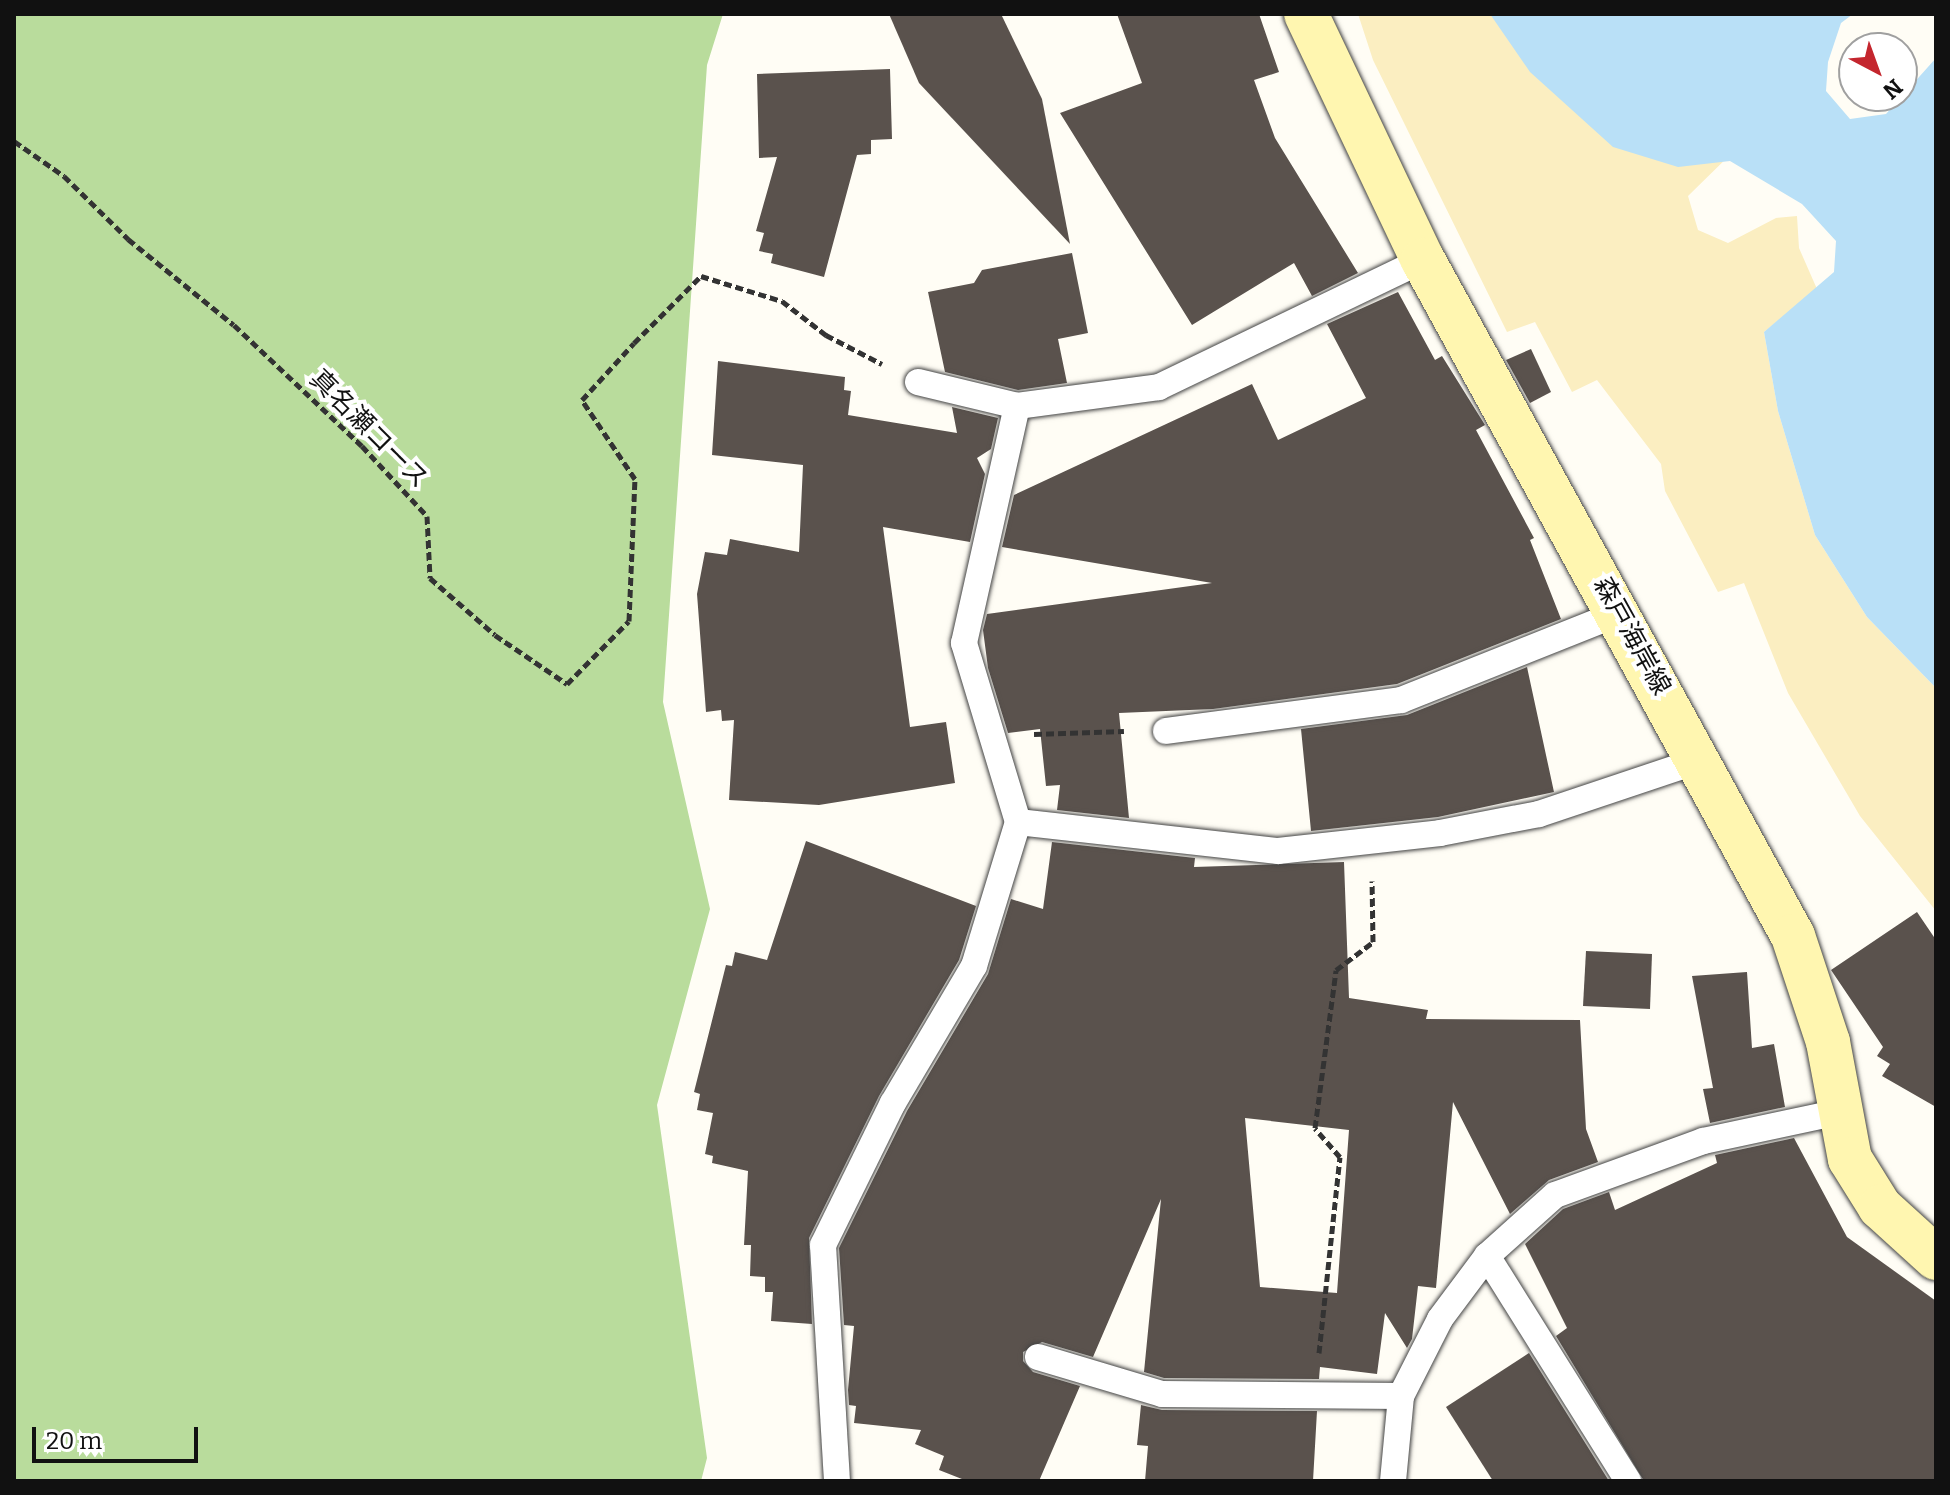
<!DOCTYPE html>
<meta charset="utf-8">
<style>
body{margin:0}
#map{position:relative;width:1950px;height:1495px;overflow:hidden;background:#fffdf5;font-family:Bitter,"Noto Sans JP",serif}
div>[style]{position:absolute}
.forest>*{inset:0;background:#b9dc9c}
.sand>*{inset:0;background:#fbeec1}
.water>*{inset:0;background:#b9e0f7}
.building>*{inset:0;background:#5a524d}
.path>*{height:5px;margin-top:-2.5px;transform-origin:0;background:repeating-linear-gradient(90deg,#333 0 8px,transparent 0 12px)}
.roads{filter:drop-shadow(0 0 2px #444) drop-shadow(0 0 2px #444)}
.lane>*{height:26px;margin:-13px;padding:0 13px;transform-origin:13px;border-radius:13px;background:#fff}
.secondary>*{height:44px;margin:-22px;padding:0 22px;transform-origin:22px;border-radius:22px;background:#fff6b0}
span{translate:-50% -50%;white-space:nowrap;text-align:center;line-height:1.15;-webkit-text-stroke:8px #fff;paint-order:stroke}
.street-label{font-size:26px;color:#111}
.frame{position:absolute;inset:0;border:16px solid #111;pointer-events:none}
.north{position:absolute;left:1838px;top:32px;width:80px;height:80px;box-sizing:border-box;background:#fff;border:2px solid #a0a0a0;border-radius:50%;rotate:139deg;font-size:22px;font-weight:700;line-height:32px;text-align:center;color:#111}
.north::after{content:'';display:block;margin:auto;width:28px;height:36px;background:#c4262e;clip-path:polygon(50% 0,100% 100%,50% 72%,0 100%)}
.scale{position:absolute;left:32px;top:1427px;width:166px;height:36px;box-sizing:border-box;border:4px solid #111;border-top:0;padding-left:10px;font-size:24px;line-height:28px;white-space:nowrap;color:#111;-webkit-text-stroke:6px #fff;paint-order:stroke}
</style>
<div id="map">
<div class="forest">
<div style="clip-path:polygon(14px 14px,723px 14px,707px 65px,663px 702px,710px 909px,657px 1105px,707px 1458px,701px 1481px,14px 1481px)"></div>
</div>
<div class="sand">
<div style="clip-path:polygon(1358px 14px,1548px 14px,1737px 148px,1688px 196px,1698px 230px,1728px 243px,1776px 218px,1797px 216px,1799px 248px,1817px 289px,1764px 332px,1778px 411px,1815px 535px,1867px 617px,1936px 688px,1936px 911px,1860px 816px,1788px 693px,1744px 583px,1718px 592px,1665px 491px,1661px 464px,1597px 380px,1572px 392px,1535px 322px,1507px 332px,1373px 60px)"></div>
</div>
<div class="water">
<div style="clip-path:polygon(1490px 14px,1853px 14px,1841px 23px,1828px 62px,1826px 91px,1850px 119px,1886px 114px,1936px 58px,1936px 688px,1867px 617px,1815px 535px,1778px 411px,1764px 332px,1834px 272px,1836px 241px,1802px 204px,1730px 161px,1678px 167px,1613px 147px,1530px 72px)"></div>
</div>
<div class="building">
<div style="clip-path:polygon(889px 14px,1001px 14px,1042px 99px,1070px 244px,919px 83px)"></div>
<div style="clip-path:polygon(1117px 14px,1259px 14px,1279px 72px,1254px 80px,1275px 138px,1358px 273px,1312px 296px,1294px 263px,1192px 325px,1060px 113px,1142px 83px)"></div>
<div style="clip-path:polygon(890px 69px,892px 139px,871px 140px,871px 154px,857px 155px,824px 277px,771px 263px,773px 254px,759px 251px,764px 233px,756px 231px,777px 157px,759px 158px,757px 74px)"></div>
<div style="clip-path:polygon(1072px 253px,1088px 333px,1058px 339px,1067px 383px,1018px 390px,945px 372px,928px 292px,974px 283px,982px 270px)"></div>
<div style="clip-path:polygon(1398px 292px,1435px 360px,1442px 356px,1485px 425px,1476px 430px,1534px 538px,1530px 540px,1561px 619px,1397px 684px,1213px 709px,1119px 713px,1129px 818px,1057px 810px,1060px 785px,1046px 786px,1040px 729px,1008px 733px,988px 668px,983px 630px,987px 614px,1212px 583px,1002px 547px,1014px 495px,1252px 384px,1278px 440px,1366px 398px,1327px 324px)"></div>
<div style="clip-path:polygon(1531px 349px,1551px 392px,1530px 403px,1506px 360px)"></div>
<div style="clip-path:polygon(718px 361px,845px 377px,844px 390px,851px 391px,848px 415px,957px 433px,952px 407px,998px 418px,991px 449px,977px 458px,985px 474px,970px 542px,883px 527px,910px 727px,946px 722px,955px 783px,819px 805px,729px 800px,734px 720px,722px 721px,721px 710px,706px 712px,697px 594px,705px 552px,727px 555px,730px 539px,799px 552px,803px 465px,712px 455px)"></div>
<div style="clip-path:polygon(1527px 667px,1554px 792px,1438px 817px,1311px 831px,1301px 729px,1407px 715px)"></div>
<div style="clip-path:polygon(806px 841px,976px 906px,959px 960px,879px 1096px,809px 1238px,812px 1324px,771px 1321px,773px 1292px,765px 1292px,765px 1277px,750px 1276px,751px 1245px,744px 1245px,748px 1171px,712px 1163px,713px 1156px,705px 1154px,713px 1113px,697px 1110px,700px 1094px,694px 1092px,726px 965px,732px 966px,735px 952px,767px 960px)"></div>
<div style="clip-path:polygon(evenodd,1052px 842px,1195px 858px,1194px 867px,1344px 862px,1349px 998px,1428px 1010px,1426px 1019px,1580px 1020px,1586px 1129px,1598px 1162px,1549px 1180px,1510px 1214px,1453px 1102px,1436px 1288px,1418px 1286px,1412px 1339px,1407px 1348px,1385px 1313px,1377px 1374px,1320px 1367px,1319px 1379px,1164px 1378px,1144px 1372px,1161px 1199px,1093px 1357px,1042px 1342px,1023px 1352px,1023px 1361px,1033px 1372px,1080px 1386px,1039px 1481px,967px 1481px,939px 1470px,944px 1456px,915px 1444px,921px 1430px,854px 1423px,856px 1406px,849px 1405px,848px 1390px,854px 1326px,844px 1325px,839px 1248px,907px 1111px,988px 974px,1011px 899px,1043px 909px,1052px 842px,1245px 1118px,1349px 1130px,1337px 1293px,1260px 1287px,1245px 1118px)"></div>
<div style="clip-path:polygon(1917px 912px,1936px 940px,1936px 1107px,1882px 1076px,1890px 1064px,1877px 1056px,1883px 1047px,1831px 970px)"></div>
<div style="clip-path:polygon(1586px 951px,1652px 954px,1650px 1009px,1583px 1006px)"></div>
<div style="clip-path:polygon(1747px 972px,1752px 1048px,1774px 1044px,1785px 1107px,1710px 1123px,1703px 1089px,1713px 1088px,1692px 976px)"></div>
<div style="clip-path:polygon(1794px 1138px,1847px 1237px,1936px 1301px,1936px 1481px,1644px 1481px,1556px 1336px,1567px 1328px,1525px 1244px,1563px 1209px,1609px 1192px,1615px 1210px,1717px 1163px,1715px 1155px)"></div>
<div style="clip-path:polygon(1529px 1353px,1609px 1481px,1493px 1481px,1446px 1407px)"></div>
<div style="clip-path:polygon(1141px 1405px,1162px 1410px,1317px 1411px,1313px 1481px,1145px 1481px,1148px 1446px,1137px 1445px)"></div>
</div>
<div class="path">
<div style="left:14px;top:141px;width:61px;rotate:35deg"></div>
<div style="left:64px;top:176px;width:90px;rotate:44.5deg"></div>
<div style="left:128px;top:239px;width:136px;rotate:39.1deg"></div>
<div style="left:234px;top:325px;width:176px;rotate:43.4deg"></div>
<div style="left:362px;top:446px;width:96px;rotate:47.1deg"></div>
<div style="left:427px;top:516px;width:62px;rotate:87.2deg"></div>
<div style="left:430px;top:578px;width:86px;rotate:41.2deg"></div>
<div style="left:495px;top:635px;width:87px;rotate:34.2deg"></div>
<div style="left:567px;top:684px;width:88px;rotate:-45.5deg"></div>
<div style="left:629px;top:621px;width:142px;rotate:-87.6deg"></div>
<div style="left:635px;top:479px;width:95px;rotate:-123.9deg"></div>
<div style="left:582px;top:400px;width:77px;rotate:-47.6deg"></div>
<div style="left:634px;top:343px;width:95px;rotate:-45deg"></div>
<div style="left:701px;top:276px;width:85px;rotate:17.2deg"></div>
<div style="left:782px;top:301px;width:56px;rotate:37.7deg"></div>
<div style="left:826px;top:335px;width:63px;rotate:27.4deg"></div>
<div style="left:1034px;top:734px;width:90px;rotate:-1.9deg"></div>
<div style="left:1319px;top:1353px;width:197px;rotate:-83.9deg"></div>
<div style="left:1340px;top:1157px;width:38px;rotate:-131deg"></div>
<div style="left:1315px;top:1128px;width:159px;rotate:-82.4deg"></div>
<div style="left:1336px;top:970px;width:46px;rotate:-37.1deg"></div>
<div style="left:1373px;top:942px;width:61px;rotate:-90.9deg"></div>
</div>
<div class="roads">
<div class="lane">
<div style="left:918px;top:382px;width:102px;rotate:13.6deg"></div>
<div style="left:1017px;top:406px;width:143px;rotate:-7.6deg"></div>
<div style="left:1159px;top:387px;width:293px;rotate:-25.7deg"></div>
<div style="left:1166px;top:731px;width:237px;rotate:-7.5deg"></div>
<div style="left:1401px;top:700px;width:236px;rotate:-21.7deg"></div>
<div style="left:1018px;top:822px;width:262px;rotate:6.4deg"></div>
<div style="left:1278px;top:851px;width:163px;rotate:-6.3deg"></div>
<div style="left:1440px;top:833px;width:101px;rotate:-10.9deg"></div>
<div style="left:1539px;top:814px;width:170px;rotate:-18.5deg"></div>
<div style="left:1487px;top:1256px;width:266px;rotate:57.9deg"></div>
<div style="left:1038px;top:1357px;width:129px;rotate:16.6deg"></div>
<div style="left:1162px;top:1394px;width:239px;rotate:0.5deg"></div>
<div style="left:837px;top:1481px;width:236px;rotate:-93.4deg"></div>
<div style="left:823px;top:1245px;width:158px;rotate:-63.8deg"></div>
<div style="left:893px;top:1103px;width:159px;rotate:-59.4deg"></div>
<div style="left:974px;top:966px;width:151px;rotate:-73deg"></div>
<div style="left:1018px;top:822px;width:187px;rotate:-106.8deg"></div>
<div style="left:964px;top:643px;width:243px;rotate:-77.4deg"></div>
<div style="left:1393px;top:1481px;width:85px;rotate:-84.6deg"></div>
<div style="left:1401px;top:1396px;width:86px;rotate:-63.1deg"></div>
<div style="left:1440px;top:1319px;width:79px;rotate:-53.3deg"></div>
<div style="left:1487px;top:1256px;width:91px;rotate:-41.9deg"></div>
<div style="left:1555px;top:1195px;width:158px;rotate:-20deg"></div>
<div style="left:1703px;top:1141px;width:139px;rotate:-12deg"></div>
</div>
<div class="secondary">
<div style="left:1306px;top:14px;width:272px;rotate:64.6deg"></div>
<div style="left:1423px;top:260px;width:771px;rotate:61.31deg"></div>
<div style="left:1793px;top:936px;width:112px;rotate:71.7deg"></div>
<div style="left:1828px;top:1042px;width:119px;rotate:79.4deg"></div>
<div style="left:1850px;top:1159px;width:57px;rotate:58deg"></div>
<div style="left:1880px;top:1207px;width:76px;rotate:42.3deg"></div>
</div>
</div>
<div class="street-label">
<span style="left:369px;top:429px;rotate:45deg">真名瀬コース</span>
<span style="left:1632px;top:636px;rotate:61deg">森戸海岸線</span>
</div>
<div class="frame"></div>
<div class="north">N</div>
<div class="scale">20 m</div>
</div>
